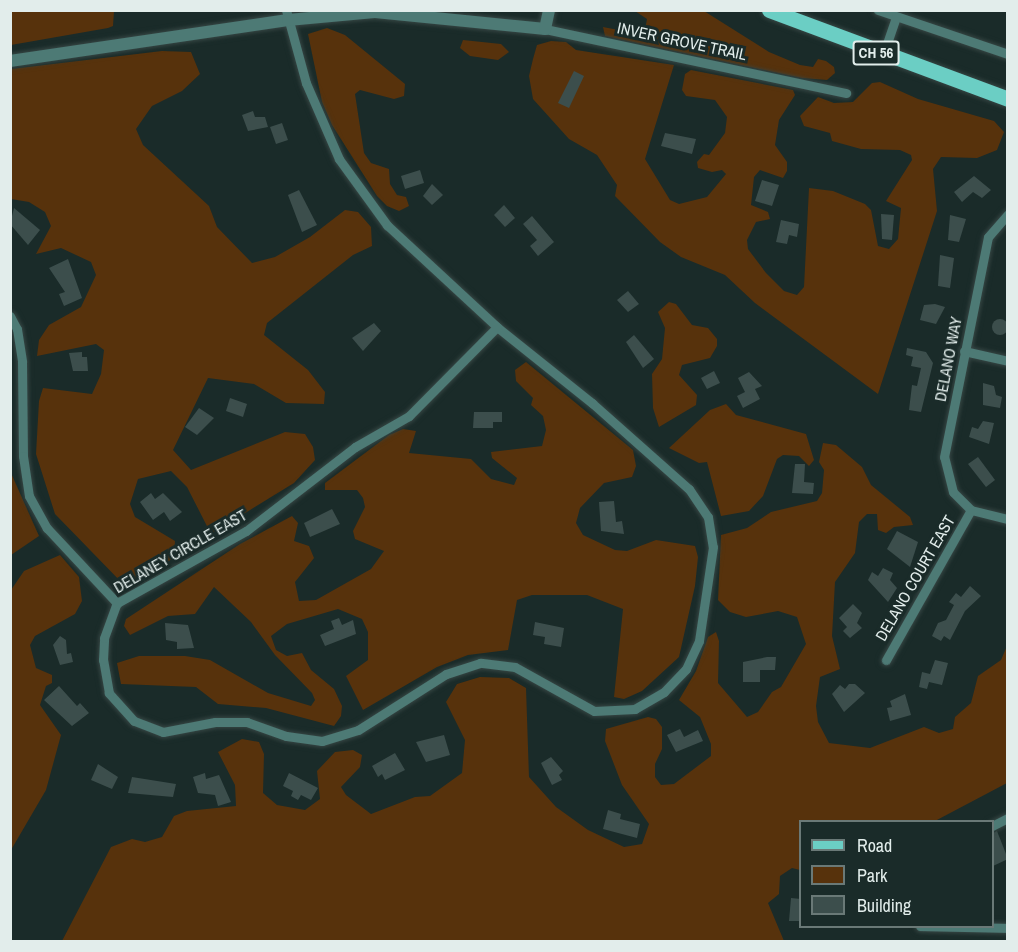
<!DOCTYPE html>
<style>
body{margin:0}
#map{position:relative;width:1018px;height:952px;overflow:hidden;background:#1a2b29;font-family:"Archivo Narrow",sans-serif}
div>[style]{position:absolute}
.green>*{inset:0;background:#57320c}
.building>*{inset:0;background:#3c4e4c}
.round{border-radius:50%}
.roads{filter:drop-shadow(0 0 2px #364644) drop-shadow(0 0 2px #364644)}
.minor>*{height:9px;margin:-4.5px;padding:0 4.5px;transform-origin:4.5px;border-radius:4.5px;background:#4d7a75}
.tertiary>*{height:12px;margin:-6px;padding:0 6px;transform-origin:6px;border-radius:6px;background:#4d7a75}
.primary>*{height:15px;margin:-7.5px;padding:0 7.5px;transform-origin:7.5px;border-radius:7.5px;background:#6bcec4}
span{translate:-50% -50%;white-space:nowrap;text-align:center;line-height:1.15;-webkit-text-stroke:6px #1a2b29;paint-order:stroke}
.shield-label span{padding:2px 4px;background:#1a2b29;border:2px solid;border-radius:4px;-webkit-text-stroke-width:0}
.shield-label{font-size:15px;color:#e2edeb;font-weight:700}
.street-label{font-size:16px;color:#e2edeb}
.frame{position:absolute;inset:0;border:12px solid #e2edeb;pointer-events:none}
.legend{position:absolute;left:799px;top:820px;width:195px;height:108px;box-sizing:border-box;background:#1a2b29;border:2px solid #6a7977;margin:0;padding:8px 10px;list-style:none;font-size:18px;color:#e2edeb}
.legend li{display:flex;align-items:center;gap:12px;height:30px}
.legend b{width:30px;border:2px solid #6a7977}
</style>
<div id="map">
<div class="green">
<div style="clip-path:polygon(114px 11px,113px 26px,108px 28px,11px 45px,11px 11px)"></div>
<div style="clip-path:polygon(635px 11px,704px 11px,769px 52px,800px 65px,813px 67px,818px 59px,826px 61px,834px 67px,835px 73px,827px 80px,802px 78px,605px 36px,603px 27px,644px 35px,647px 19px)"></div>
<div style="clip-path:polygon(327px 28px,345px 35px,405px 84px,404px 96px,394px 99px,360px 90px,355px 94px,364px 153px,371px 163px,389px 169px,390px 184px,397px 195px,406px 197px,409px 206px,399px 211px,387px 206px,377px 196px,332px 125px,322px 102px,308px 34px)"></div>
<div style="clip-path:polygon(463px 40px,501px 44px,509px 52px,498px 60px,470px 56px,460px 48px)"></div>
<div style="clip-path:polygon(551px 41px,566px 42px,576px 50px,674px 65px,645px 159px,670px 200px,679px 204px,707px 197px,726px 174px,722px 170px,712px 172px,698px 168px,697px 162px,704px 154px,709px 155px,725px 133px,727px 117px,715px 100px,686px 96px,682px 90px,685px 74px,691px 70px,793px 90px,795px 95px,779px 120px,775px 145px,787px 162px,787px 171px,783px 178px,760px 170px,754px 177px,751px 205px,768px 212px,770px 219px,756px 222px,747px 240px,748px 249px,766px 273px,784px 291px,797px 295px,804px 287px,809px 188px,833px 191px,865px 204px,871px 210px,878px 246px,889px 249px,898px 239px,901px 208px,886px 201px,912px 160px,911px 155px,900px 150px,861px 149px,832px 141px,830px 133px,804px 126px,800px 116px,818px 97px,834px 103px,853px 102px,872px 83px,880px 82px,918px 99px,994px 121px,1004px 132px,997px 150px,977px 158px,941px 157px,933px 169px,937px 211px,878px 394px,755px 303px,725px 275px,681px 257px,660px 242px,615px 196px,617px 185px,597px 155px,569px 139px,533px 99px,529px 76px,533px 59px,537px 45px)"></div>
<div style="clip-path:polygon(162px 51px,191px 52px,200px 74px,182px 91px,152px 106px,136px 129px,143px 145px,209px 206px,217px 227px,252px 263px,275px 257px,310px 237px,345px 210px,358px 212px,371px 227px,372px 246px,353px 255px,267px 323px,264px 335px,308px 370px,325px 392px,324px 404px,286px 403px,254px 384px,208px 378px,173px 450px,191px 470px,285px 432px,305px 434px,313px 447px,315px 460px,294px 483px,211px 534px,187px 487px,171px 471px,138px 479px,130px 504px,135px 517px,175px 541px,174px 557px,149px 577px,124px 585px,55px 514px,36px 454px,39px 401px,43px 388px,92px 394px,101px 374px,104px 350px,96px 344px,37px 356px,39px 340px,49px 325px,81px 307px,96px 275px,91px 262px,61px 248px,36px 254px,51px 226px,45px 212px,29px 202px,11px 199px,11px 69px)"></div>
<div style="clip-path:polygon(669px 302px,676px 304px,692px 325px,708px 328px,717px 339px,717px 346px,710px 358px,682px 365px,679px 375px,697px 395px,696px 405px,659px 427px,653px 408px,652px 374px,662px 359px,665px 328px,658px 312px)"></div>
<div style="clip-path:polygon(526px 362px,633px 450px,636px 466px,632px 477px,604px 483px,580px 508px,576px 523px,583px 535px,615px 550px,627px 551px,656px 540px,695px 546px,698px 557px,695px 586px,679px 657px,642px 691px,624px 699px,614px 697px,623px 609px,587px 595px,532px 595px,517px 600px,508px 650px,468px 655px,437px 667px,363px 710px,346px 676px,368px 660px,368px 632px,362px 619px,338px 609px,287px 624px,271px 636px,276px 650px,287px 656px,302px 653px,311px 670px,334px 689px,342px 706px,341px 716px,334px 726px,266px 708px,218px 704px,196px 687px,121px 684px,117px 663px,139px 656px,185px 656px,210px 660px,268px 693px,311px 706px,315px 700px,312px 693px,275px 655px,251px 622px,214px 587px,195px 614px,168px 616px,130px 635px,124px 626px,126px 619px,240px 544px,292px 516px,298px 523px,294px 541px,309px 546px,314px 558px,295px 582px,299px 601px,316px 600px,371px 569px,384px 551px,355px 539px,353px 531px,365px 507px,363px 498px,357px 490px,325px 490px,325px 483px,389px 435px,403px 429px,416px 431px,409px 453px,471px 459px,491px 479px,514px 485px,517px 478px,492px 458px,491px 452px,542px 446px,546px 430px,543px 416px,531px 405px,533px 398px,516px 381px,515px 370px)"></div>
<div style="clip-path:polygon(726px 404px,736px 415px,806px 434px,814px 460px,809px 466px,799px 456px,783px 455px,777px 459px,763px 496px,749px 511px,721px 516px,707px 462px,699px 463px,669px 448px,710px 410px)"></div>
<div style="clip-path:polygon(823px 443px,836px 445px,862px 467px,871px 485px,910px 517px,913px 525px,894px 527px,886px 533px,878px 530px,877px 514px,867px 514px,859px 522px,855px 553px,835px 582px,832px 636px,840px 669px,820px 677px,816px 706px,818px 722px,829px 743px,870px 748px,924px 727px,939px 733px,953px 729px,955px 717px,971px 703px,978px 676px,1001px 660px,1007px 646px,1007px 783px,935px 821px,800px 822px,800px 870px,792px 868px,780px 876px,779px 894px,768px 903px,784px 941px,62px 941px,111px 847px,132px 839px,145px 842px,162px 837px,174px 816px,187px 811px,236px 806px,235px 785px,218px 752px,242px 739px,259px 742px,264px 754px,263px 793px,277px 805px,305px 810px,320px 799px,317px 771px,335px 752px,353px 750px,362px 755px,360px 767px,341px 787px,346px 795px,371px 814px,415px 797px,430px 796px,462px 773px,465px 740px,446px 702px,457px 684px,480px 677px,509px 678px,526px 688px,529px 777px,556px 807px,588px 830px,624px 847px,642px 844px,649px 824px,622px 785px,605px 741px,606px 729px,648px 717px,656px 719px,662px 727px,662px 749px,655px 764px,655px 777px,661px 785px,674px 784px,711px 756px,711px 744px,700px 717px,679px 700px,696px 671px,708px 637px,716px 632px,719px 641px,718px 683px,747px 717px,758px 712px,772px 692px,781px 687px,806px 644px,797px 617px,778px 611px,746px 617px,730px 612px,718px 600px,721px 535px,747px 528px,771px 512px,817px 501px,822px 493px,824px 470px,819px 462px)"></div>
<div style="clip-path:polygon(11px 473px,39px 536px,11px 555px,10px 473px)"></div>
<div style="clip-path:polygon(60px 555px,79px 577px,82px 601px,75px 614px,35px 636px,30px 645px,36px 668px,52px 675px,52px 683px,46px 686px,40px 705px,61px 735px,46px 790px,11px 850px,11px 590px,24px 571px)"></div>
</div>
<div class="building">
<div style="clip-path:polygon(574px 71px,584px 76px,569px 108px,558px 103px)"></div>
<div style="clip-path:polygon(253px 111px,255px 117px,265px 117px,268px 127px,248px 131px,242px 115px)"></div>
<div style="clip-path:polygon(282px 123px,288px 140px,276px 144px,270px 127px)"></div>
<div style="clip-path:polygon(665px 133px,696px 139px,692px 154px,661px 146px)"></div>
<div style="clip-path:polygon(420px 170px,424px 183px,405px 189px,401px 176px)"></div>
<div style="clip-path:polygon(974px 176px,991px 190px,982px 198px,973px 192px,962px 202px,954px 192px)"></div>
<div style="clip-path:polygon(762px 180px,779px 185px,772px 206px,755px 201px)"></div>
<div style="clip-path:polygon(432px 184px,443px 195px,432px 205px,423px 196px)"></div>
<div style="clip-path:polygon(299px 190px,317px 225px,302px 232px,288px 195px)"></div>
<div style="clip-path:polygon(504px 205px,515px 218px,505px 227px,494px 215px)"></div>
<div style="clip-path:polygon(14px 208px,40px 230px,28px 245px,10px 224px)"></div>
<div style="clip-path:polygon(881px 214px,894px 215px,892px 240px,882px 239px)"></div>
<div style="clip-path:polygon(950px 215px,966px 219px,959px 242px,948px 240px)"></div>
<div style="clip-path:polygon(532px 216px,554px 242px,538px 256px,530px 246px,537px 240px,523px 224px)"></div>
<div style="clip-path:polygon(781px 220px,799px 224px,797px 237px,789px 235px,787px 244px,776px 242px)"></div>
<div style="clip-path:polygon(940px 255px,954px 258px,950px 288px,938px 286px)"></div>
<div style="clip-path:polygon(68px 259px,82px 298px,64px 306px,59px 294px,65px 292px,49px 268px)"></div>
<div style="clip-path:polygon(628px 291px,639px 304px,628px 312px,617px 300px)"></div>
<div style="clip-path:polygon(935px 304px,945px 307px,936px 324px,920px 320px,924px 305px)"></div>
<div class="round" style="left:992px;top:319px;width:16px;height:16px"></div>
<div style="clip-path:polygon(374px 323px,381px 331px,363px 351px,352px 338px)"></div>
<div style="clip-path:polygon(634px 335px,654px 359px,643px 368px,626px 342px)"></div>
<div style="clip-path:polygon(907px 348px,926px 352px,933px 363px,921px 412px,909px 410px,912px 385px,917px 386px,921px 368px,911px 366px,913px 357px,906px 355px)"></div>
<div style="clip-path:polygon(82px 352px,82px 357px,87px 357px,88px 371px,73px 371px,69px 353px)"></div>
<div style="clip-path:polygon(714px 371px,720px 383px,707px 389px,701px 378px)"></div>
<div style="clip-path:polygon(749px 372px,762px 386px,755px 389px,760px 399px,743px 408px,737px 396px,745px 392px,738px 378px)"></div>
<div style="clip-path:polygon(983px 383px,994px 386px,996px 395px,1002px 397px,1000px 408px,983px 405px)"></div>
<div style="clip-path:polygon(230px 398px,247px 404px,243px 417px,226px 411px)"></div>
<div style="clip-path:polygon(199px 408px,214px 418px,197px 435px,185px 427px)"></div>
<div style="clip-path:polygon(474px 412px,502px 412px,502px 422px,493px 422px,493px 428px,473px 428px)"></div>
<div style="clip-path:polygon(983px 421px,994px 423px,989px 444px,969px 437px,972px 427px,978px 429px)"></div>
<div style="clip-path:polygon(978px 457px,995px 480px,986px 487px,968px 464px)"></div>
<div style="clip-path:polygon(795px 464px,805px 464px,804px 482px,814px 483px,813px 494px,792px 493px)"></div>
<div style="clip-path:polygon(151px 493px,155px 499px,163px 493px,182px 512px,170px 521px,164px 512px,153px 520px,140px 502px)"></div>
<div style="clip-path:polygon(614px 501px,616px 522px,622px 521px,624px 534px,601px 531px,599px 502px)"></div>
<div style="clip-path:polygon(332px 509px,340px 524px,310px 537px,304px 523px)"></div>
<div style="clip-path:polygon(897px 531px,918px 542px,910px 567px,887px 549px)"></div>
<div style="clip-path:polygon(883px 568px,893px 573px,890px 580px,897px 588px,888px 602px,868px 580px,872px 572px,878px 576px)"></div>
<div style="clip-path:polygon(970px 586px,981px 596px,965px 611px,950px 640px,944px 636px,941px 641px,932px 636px,938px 623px,946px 620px,954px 605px,949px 602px,956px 593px,961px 597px)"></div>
<div style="clip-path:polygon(853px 604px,862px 613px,857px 623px,862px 628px,850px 638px,843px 631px,847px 627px,839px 618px)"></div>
<div style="clip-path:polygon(339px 618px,342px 625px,353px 620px,356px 634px,325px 646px,320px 635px,334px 629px,331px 621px)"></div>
<div style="clip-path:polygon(535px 622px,564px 628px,561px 647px,544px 644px,545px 637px,533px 635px)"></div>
<div style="clip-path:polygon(165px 623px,188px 625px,194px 648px,177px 649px,177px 642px,166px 640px)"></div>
<div style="clip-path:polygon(60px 636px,66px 640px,67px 654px,71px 653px,73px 662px,60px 665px,53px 645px)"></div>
<div style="clip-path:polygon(767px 657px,776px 657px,775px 670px,760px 670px,760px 682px,743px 682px,743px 662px)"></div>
<div style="clip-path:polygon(935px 660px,948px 663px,942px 685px,929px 682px,927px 689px,919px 687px,922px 672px,930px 674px)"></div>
<div style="clip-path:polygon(849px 684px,855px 684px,865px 693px,844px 712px,832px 694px,840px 685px,845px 689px)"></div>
<div style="clip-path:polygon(59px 686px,77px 706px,80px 703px,89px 713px,72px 726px,44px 700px)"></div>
<div style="clip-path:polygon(905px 694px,911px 715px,890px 721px,887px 708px,892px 707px,890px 701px)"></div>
<div style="clip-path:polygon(680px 729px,684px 737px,698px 730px,703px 741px,676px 752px,667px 735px)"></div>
<div style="clip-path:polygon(444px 735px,450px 755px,426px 762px,416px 742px)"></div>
<div style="clip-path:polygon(395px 753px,405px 770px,385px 780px,382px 774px,378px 777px,372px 766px)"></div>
<div style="clip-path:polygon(551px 757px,563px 771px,559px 775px,562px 780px,552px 785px,541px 763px)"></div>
<div style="clip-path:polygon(98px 764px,118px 777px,112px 789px,91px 780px)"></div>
<div style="clip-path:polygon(205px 773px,206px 779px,219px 775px,231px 802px,218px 806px,215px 795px,198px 793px,193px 777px)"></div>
<div style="clip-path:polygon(289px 773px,318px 788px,311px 800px,301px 795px,298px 800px,291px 796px,293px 791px,283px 786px)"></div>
<div style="clip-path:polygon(132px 777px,176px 784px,173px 797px,128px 793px)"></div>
<div style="clip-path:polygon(608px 810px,621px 814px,620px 819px,640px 824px,637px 838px,603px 829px)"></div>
<div style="clip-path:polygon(997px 831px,1008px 859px,993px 866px,993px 833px)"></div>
<div style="clip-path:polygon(791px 898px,801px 899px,801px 921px,789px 921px)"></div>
</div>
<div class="roads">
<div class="minor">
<div style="left:286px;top:10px;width:76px;rotate:74.7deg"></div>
<div style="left:306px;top:83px;width:83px;rotate:66.5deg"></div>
<div style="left:339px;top:159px;width:82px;rotate:54deg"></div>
<div style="left:387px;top:225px;width:150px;rotate:42.8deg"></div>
<div style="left:497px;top:327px;width:122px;rotate:38.7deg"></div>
<div style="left:592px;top:403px;width:130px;rotate:41.6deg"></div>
<div style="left:689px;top:489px;width:34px;rotate:56deg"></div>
<div style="left:708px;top:517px;width:30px;rotate:81deg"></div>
<div style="left:713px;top:547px;width:95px;rotate:98.5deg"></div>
<div style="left:699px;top:641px;width:31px;rotate:115deg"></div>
<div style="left:686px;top:669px;width:32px;rotate:134deg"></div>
<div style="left:664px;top:692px;width:34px;rotate:150deg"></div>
<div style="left:635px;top:709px;width:41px;rotate:177.2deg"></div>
<div style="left:594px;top:711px;width:90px;rotate:-150.9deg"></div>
<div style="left:515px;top:667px;width:35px;rotate:-173deg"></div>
<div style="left:480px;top:663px;width:36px;rotate:162deg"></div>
<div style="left:446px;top:674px;width:104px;rotate:147.5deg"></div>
<div style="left:358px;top:730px;width:38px;rotate:163deg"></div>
<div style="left:322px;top:741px;width:36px;rotate:-172deg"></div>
<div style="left:286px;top:736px;width:41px;rotate:-160.3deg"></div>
<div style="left:247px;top:722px;width:32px;rotate:180deg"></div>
<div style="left:215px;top:722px;width:53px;rotate:169.1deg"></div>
<div style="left:163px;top:732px;width:31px;rotate:-159deg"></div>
<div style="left:134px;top:721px;width:38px;rotate:-132deg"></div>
<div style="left:109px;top:693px;width:34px;rotate:-100deg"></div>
<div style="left:103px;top:660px;width:22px;rotate:-87deg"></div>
<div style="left:104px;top:638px;width:37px;rotate:-70deg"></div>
<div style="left:117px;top:603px;width:148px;rotate:-29.2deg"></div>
<div style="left:246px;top:531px;width:138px;rotate:-37.6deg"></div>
<div style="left:355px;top:447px;width:62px;rotate:-29.9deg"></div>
<div style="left:409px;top:416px;width:125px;rotate:-45.3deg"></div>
<div style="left:878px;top:10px;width:137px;rotate:18.7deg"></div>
<div style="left:545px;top:29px;width:308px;rotate:12deg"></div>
<div style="left:883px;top:55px;width:40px;rotate:-71.1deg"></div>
<div style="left:10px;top:316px;width:15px;rotate:62deg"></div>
<div style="left:17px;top:329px;width:33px;rotate:81deg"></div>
<div style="left:22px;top:362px;width:94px;rotate:89.4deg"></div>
<div style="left:23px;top:456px;width:40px;rotate:81.5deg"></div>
<div style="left:29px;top:496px;width:37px;rotate:61deg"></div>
<div style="left:47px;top:528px;width:103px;rotate:47deg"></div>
<div style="left:964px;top:351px;width:45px;rotate:12.8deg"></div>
<div style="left:971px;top:510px;width:25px;rotate:-135deg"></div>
<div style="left:953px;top:492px;width:36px;rotate:-104deg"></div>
<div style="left:944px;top:457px;width:224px;rotate:-78.7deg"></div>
<div style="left:988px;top:237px;width:30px;rotate:-49deg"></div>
<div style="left:971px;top:510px;width:38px;rotate:14deg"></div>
<div style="left:886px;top:660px;width:172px;rotate:-60.5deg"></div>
<div style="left:992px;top:826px;width:18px;rotate:-27deg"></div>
<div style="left:920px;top:926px;width:88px;rotate:1.3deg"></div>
</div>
<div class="tertiary">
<div style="left:10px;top:61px;width:281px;rotate:-8.4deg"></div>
<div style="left:288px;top:20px;width:87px;rotate:-5.3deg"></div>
<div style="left:375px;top:12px;width:171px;rotate:5.7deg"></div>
<div style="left:545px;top:29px;width:19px;rotate:-78deg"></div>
</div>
<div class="primary">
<div style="left:769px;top:10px;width:255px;rotate:20.4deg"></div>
</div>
</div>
<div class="shield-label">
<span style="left:876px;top:53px">CH 56</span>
</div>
<div class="street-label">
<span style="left:682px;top:41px;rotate:12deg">INVER GROVE TRAIL</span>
<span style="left:948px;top:359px;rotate:-79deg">DELANO WAY</span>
<span style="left:180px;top:551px;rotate:-30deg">DELANEY CIRCLE EAST</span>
<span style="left:915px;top:578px;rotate:-60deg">DELANO COURT EAST</span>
</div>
<div class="frame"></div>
<ul class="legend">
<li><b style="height:8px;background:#6bcec4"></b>Road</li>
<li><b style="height:16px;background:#57320c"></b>Park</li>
<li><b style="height:16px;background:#3c4e4c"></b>Building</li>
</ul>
</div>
